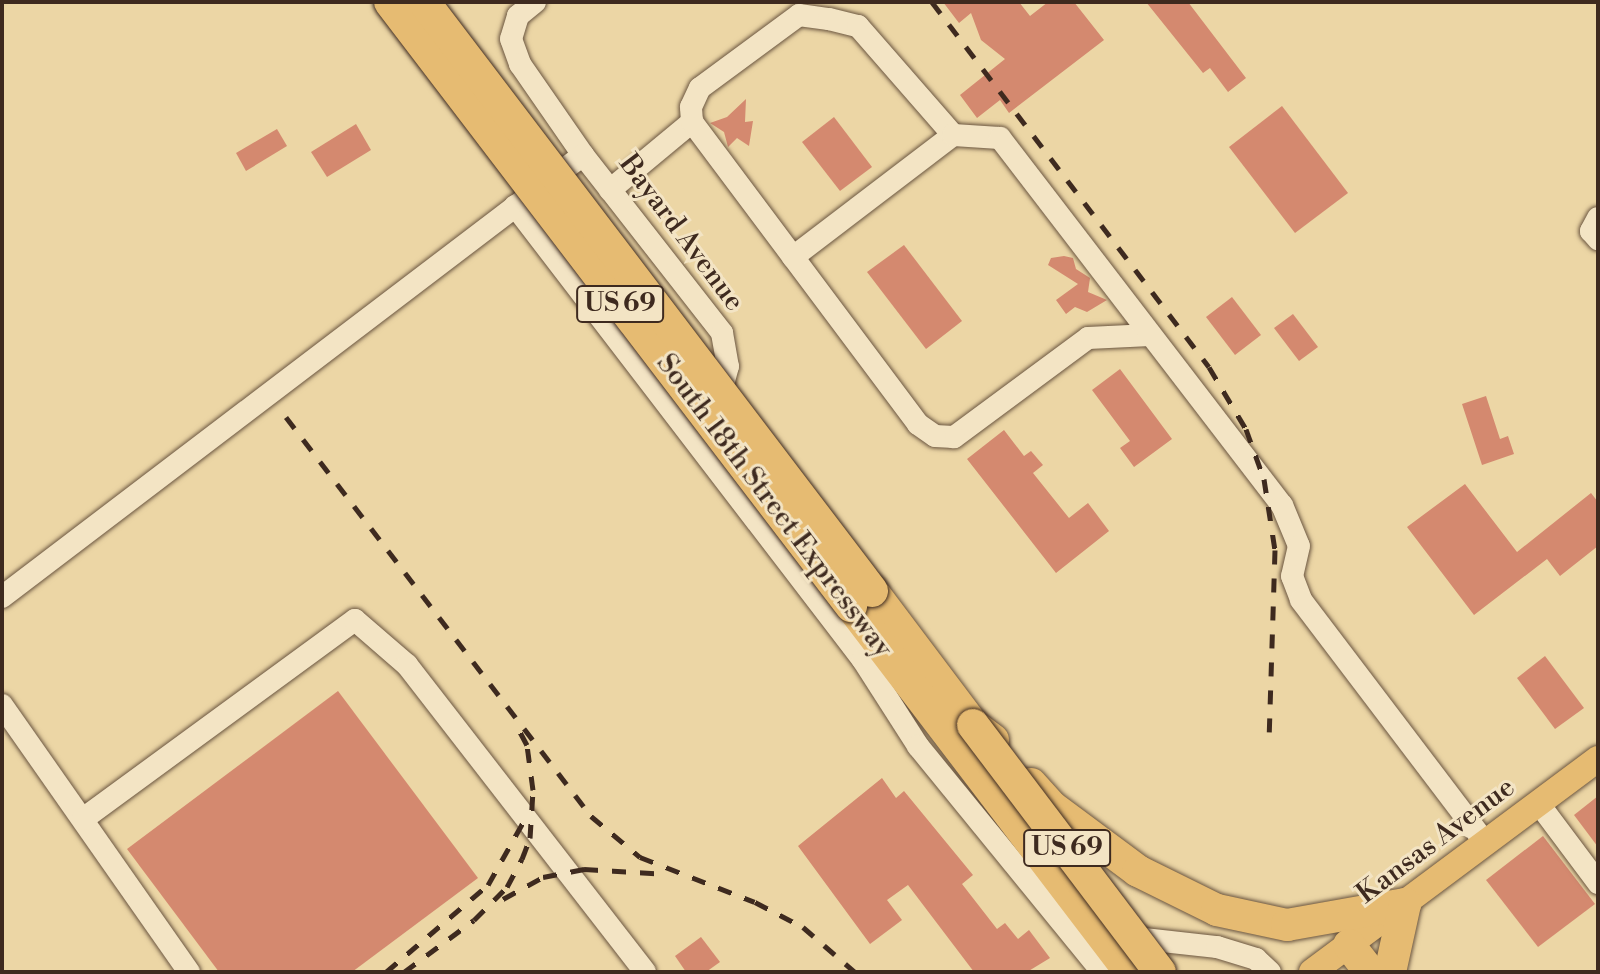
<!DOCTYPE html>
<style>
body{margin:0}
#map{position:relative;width:1600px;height:974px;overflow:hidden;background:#ecd6a5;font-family:"Libre Bodoni",serif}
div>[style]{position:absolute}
.building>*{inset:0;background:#d4896f}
.roads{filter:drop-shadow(0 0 2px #6a5540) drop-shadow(0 0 2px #6a5540)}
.minor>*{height:22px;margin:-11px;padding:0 11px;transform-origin:11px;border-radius:11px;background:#f3e4c4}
.major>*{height:26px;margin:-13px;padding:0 13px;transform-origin:13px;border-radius:13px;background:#e6bb72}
.highway>*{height:32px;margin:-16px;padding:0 16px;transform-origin:16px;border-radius:16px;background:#e6bb72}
.rail>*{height:5px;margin-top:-2.5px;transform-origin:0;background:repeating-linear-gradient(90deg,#3e2a1f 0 14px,transparent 0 28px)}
.bridges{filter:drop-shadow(0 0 2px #3e2a1f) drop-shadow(0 0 2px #3e2a1f)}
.highway-bridge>*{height:32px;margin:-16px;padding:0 16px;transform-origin:16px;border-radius:16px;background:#e6bb72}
span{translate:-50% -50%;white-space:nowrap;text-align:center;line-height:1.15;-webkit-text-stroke:6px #f3e4c4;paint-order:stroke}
.shield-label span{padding:2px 6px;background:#f3e4c4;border:2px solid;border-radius:6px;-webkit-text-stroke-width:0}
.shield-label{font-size:26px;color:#3e2a1f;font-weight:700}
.street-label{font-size:28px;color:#3e2a1f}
.frame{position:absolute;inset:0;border:4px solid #3e2a1f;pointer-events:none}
</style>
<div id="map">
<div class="building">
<div style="clip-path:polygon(943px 2px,1019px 2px,1030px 16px,1048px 2px,1074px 2px,1104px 40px,1009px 113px,1000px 100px,977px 118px,960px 95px,1005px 59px,981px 40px,971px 13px,959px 23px)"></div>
<div style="clip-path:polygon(1146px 2px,1188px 2px,1246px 78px,1228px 92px,1210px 68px,1203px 73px)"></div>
<div style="clip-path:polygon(746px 99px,745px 122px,753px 121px,749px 146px,737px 138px,728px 147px,724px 132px,710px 123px,727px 117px)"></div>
<div style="clip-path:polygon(1282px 106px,1348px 193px,1295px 233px,1229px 147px)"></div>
<div style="clip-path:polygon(834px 117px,872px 167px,840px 191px,802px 142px)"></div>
<div style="clip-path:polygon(356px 124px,371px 150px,327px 177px,311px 152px)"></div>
<div style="clip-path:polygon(277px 129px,287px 146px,246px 171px,236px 153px)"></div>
<div style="clip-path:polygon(904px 245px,962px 321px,926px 349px,867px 272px)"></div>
<div style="clip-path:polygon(1064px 256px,1073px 258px,1076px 269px,1090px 278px,1088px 292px,1107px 300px,1087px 312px,1075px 307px,1066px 314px,1056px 300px,1078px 284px,1048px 265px,1051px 258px)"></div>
<div style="clip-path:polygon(1232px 297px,1261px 335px,1235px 355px,1206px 317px)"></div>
<div style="clip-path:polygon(1293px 314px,1318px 347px,1299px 361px,1274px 328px)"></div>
<div style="clip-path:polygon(1120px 369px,1172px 439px,1134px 467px,1120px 448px,1130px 441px,1092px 390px)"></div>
<div style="clip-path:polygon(1486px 396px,1500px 439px,1508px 436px,1514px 454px,1482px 465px,1462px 404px)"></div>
<div style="clip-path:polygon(1004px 430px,1024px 456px,1031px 451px,1043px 465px,1033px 473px,1069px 518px,1088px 503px,1109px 531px,1056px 573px,967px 459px)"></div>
<div style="clip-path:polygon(1465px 484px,1517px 552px,1591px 493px,1598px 502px,1598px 546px,1560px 576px,1547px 559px,1474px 615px,1407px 527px)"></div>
<div style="clip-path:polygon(1545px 656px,1584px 708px,1555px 729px,1517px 678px)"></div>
<div style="clip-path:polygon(338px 691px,478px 878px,352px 972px,219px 972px,127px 849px)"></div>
<div style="clip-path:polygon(882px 778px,896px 798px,904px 791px,973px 875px,962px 884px,997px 929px,1005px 923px,1018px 939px,1029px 930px,1050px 958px,1027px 972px,974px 972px,908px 885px,887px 900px,902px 920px,870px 944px,798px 846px)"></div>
<div style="clip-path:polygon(1598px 796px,1598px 847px,1574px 815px)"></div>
<div style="clip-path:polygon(1543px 836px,1595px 904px,1538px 947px,1486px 880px)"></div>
<div style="clip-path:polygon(701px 937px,720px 962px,706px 972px,686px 972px,675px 956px)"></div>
</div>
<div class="roads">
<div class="minor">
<div style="left:535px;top:2px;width:22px;rotate:141deg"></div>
<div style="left:518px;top:16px;width:24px;rotate:107deg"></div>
<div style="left:511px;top:39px;width:27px;rotate:70deg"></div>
<div style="left:520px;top:64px;width:111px;rotate:55.3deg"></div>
<div style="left:610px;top:190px;width:107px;rotate:-39.7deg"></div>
<div style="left:515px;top:206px;width:572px;rotate:52.53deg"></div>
<div style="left:863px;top:660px;width:102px;rotate:57.4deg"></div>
<div style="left:918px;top:746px;width:291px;rotate:50.8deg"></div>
<div style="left:1598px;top:218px;width:15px;rotate:118deg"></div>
<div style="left:1591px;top:231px;width:11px;rotate:49deg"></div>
<div style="left:793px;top:257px;width:201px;rotate:-37.3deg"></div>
<div style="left:1150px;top:335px;width:62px;rotate:177.2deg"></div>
<div style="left:1088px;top:338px;width:167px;rotate:143.5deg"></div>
<div style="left:954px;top:437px;width:19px;rotate:-177deg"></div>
<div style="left:935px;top:436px;width:21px;rotate:-145deg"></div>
<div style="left:918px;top:424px;width:377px;rotate:-126.8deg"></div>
<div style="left:692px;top:122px;width:15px;rotate:-94deg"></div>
<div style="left:691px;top:107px;width:21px;rotate:-65deg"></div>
<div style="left:700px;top:88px;width:123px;rotate:-36.4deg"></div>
<div style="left:799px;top:15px;width:30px;rotate:8deg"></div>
<div style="left:829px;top:19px;width:30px;rotate:14deg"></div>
<div style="left:858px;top:26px;width:145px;rotate:48.9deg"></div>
<div style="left:953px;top:135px;width:47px;rotate:3.7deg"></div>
<div style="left:1000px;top:138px;width:463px;rotate:52.5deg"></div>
<div style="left:1282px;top:505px;width:44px;rotate:67.5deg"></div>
<div style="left:1299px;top:546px;width:31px;rotate:103deg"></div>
<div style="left:1292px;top:576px;width:26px;rotate:69deg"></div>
<div style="left:1301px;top:600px;width:306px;rotate:52.8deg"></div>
<div style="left:2px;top:597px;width:730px;rotate:-37.26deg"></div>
<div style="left:583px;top:155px;width:226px;rotate:52deg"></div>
<div style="left:722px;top:333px;width:34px;rotate:80deg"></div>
<div style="left:728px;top:366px;width:30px;rotate:105deg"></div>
<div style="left:720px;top:395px;width:7px;rotate:56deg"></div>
<div style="left:2px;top:705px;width:326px;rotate:55deg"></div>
<div style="left:1539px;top:804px;width:99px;rotate:53.2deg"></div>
<div style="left:83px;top:819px;width:337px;rotate:-36.2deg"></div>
<div style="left:355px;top:620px;width:69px;rotate:40.9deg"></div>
<div style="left:407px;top:665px;width:388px;rotate:52.2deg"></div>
<div style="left:1126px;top:937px;width:92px;rotate:6.3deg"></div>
<div style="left:1217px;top:947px;width:41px;rotate:17.1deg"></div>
<div style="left:1256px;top:959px;width:19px;rotate:43deg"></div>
</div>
<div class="major">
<div style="left:1312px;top:972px;width:357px;rotate:-36.7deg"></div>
</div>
<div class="highway">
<div style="left:872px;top:591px;width:168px;rotate:53deg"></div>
<div style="left:973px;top:725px;width:25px;rotate:37deg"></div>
<div style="left:851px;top:606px;width:460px;rotate:52.7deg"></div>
<div style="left:1031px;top:784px;width:31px;rotate:48deg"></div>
<div style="left:1052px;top:807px;width:107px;rotate:36.7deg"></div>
<div style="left:1138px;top:871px;width:88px;rotate:26.3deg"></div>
<div style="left:1217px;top:910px;width:72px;rotate:12.1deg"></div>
<div style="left:1287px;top:925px;width:120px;rotate:-10.1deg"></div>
<div style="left:1405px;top:904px;width:70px;rotate:102.4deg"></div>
<div style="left:1349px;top:945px;width:34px;rotate:52deg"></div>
</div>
</div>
<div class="rail">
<div style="left:932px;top:2px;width:458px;rotate:52.8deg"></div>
<div style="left:1209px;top:367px;width:72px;rotate:59.2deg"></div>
<div style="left:1246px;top:429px;width:53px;rotate:70.2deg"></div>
<div style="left:1264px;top:479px;width:72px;rotate:81.2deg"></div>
<div style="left:1275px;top:550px;width:190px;rotate:91.8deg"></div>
<div style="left:286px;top:417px;width:502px;rotate:52.61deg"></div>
<div style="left:591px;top:816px;width:64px;rotate:39.9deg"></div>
<div style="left:640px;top:857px;width:123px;rotate:21.4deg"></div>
<div style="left:755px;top:902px;width:54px;rotate:27.5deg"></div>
<div style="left:803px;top:927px;width:69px;rotate:40.9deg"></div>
<div style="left:503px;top:899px;width:46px;rotate:-28.8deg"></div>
<div style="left:543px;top:877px;width:42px;rotate:-11deg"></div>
<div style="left:584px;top:869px;width:84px;rotate:3.4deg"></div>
<div style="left:386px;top:972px;width:134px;rotate:-40.5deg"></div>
<div style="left:488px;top:885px;width:78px;rotate:-60.8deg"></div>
<div style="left:404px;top:972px;width:87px;rotate:-36.6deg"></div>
<div style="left:474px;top:920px;width:47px;rotate:-45deg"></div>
<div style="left:507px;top:887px;width:32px;rotate:-62deg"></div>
<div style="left:522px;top:859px;width:22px;rotate:-69deg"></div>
<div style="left:530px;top:838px;width:48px;rotate:-86.4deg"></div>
<div style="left:533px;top:790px;width:45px;rotate:-97.6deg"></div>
<div style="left:527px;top:745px;width:15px;rotate:-118deg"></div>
</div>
<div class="bridges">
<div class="highway-bridge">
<div style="left:390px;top:2px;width:760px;rotate:52.65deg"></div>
<div style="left:424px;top:2px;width:740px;rotate:52.74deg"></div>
<div style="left:973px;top:725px;width:310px;rotate:52.9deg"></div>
</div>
</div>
<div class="shield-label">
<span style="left:620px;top:304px">US 69</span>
<span style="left:1067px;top:848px">US 69</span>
</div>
<div class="street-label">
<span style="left:681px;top:233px;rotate:53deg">Bayard Avenue</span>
<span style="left:774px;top:506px;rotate:53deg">South 18th Street Expressway</span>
<span style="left:1436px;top:841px;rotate:-37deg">Kansas Avenue</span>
</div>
<div class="frame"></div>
</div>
